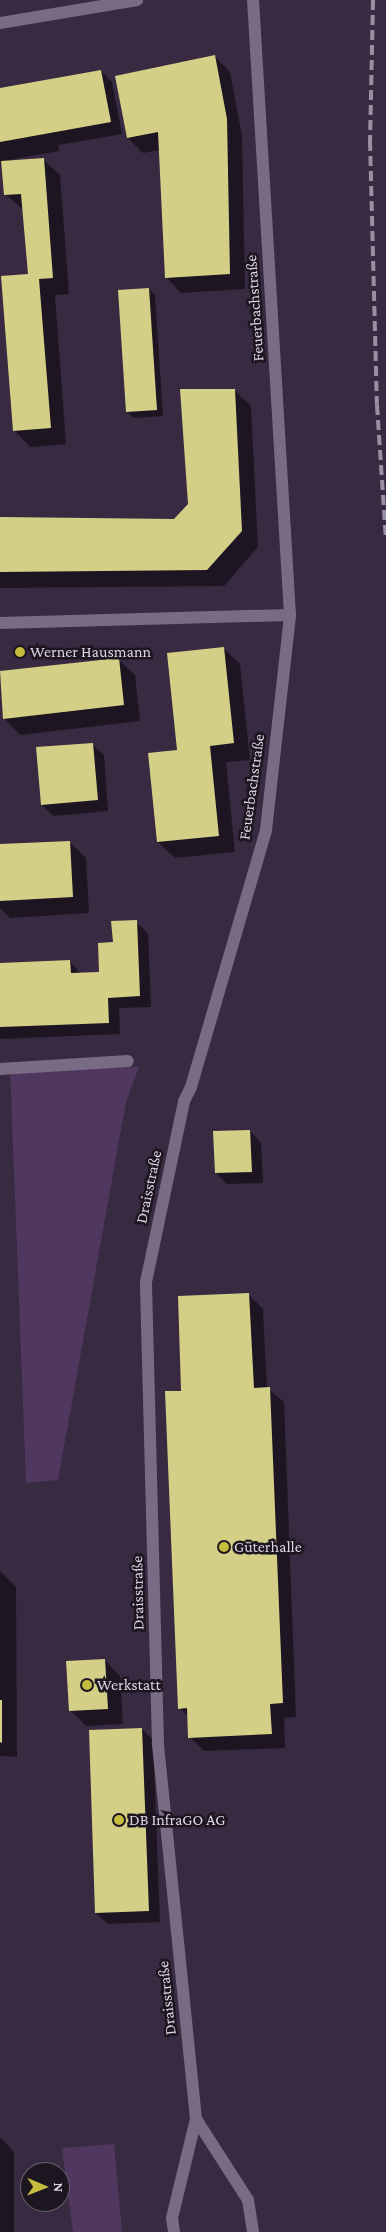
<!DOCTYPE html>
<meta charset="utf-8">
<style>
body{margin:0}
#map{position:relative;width:386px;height:2232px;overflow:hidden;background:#382a41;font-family:"Crimson Pro",serif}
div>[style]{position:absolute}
.green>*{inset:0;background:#50375f}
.shadow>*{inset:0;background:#0007}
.building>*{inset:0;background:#d4cf87}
.minor>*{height:12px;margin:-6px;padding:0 6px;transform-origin:6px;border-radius:6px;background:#7a6b84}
.rail>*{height:4px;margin-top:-2px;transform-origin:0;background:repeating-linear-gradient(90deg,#9a8fa2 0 10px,transparent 0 15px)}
.dots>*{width:14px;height:14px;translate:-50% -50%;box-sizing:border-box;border:2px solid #1c1620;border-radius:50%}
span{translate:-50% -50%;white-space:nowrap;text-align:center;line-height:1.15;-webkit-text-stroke:5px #1c1620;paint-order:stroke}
.street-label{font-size:16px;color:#ddd4e3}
.poi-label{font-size:16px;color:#ddd4e3}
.left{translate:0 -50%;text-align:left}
.north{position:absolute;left:20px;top:2162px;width:50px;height:50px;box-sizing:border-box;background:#1c1620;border:1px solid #69626e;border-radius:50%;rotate:91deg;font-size:14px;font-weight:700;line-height:20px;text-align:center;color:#ddd4e3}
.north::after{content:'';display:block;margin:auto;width:18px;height:22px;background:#c6bc3d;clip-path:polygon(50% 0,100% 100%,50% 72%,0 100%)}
</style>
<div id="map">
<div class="green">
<div style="clip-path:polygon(139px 1067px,126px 1102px,58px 1480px,26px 1483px,10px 1069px)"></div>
<div style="clip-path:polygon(114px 2144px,122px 2232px,73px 2232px,62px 2148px)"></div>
</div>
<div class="shadow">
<div style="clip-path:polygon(214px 56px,230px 72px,242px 136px,245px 289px,181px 293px,166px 277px,160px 150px,143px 153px,128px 138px)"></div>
<div style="clip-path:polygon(101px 71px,112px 82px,122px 134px,58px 145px,59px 151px,8px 160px,43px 159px,60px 175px,69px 294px,55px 295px,66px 444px,30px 447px,14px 430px,29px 275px,24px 210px,5px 194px,0 161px,0 89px)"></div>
<div style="clip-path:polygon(149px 289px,155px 295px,163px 416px,134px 418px,127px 412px)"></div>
<div style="clip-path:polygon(234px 390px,251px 406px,258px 547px,224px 586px,0 588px,0 518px,174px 520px,189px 504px)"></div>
<div style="clip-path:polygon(223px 648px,240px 664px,250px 760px,226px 762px,235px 852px,175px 858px,158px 842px,149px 755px,179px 751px)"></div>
<div style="clip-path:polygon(118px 659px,135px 675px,140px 721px,20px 735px,4px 718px,0 672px)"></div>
<div style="clip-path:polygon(92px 744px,104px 755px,108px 811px,53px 816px,42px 805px)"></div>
<div style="clip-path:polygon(69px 842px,86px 858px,89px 913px,10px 918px,0 908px,0 845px)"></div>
<div style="clip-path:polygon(136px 922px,148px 933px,151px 1007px,119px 1008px,120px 1034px,0 1039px,0 964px,70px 961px,81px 974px,100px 973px,114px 944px)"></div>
<div style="clip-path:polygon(250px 1131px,261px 1143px,263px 1183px,227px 1184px,216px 1173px)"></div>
<div style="clip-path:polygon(249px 1295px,263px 1309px,267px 1388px,284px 1402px,296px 1717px,284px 1718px,285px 1748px,204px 1751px,190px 1737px,189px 1718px,180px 1708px,183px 1392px)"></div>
<div style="clip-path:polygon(0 1571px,16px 1587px,17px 1757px,0 1756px)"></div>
<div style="clip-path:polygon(105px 1660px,120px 1676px,123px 1724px,86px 1726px,70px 1710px)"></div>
<div style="clip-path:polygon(142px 1729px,153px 1740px,160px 1922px,108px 1924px,96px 1913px)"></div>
<div style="clip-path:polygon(0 2137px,14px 2152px,14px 2232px,0 2232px)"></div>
</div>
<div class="building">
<div style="clip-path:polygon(215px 55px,227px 119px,230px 274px,165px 278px,158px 132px,127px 138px,115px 76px)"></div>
<div style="clip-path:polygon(101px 70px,111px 122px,0 142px,0 88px)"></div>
<div style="clip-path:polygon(44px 158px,53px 278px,39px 279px,51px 428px,13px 431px,1px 276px,28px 274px,21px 194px,4px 195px,1px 161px)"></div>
<div style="clip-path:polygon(149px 288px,157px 410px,126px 412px,118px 290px)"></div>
<div style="clip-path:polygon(180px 389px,235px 389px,242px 531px,207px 570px,0 572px,0 517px,174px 519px,188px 504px)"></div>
<div style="clip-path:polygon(224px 647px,234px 743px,210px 746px,219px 836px,157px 842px,148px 753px,177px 750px,167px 653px)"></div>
<div style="clip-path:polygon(119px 658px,124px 705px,3px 719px,0 671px)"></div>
<div style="clip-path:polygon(93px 743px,98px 800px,41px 805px,36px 747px)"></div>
<div style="clip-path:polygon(70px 841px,73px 897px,0 901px,0 844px)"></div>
<div style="clip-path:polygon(137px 920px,140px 996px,108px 998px,109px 1023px,0 1027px,0 963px,70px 960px,71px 973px,99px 972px,98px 943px,113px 942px,111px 921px)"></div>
<div style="clip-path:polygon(250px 1130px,252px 1172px,215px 1173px,213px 1131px)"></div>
<div style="clip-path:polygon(249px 1293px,254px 1388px,270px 1387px,283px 1703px,270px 1704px,272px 1734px,188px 1738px,187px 1708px,178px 1709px,165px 1391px,181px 1391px,178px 1296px)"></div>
<div style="clip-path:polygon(105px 1659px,108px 1709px,69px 1711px,66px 1661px)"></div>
<div style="clip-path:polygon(0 1700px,2px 1700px,2px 1743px,0 1742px)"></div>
<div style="clip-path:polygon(142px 1728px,149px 1911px,95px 1913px,89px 1730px)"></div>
</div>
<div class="minor">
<div style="left:0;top:23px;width:139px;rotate:-9.5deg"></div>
<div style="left:0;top:623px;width:290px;rotate:-1.6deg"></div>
<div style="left:0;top:1069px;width:128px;rotate:-3.6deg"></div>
<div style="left:196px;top:2119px;width:96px;rotate:57.3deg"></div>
<div style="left:248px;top:2200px;width:32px;rotate:81deg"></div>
<div style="left:174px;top:2232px;width:14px;rotate:-98deg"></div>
<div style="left:172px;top:2218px;width:102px;rotate:-76.4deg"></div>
<div style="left:196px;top:2119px;width:378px;rotate:-95.8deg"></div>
<div style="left:158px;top:1743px;width:461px;rotate:-91.5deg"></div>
<div style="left:146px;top:1282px;width:185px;rotate:-78.1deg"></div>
<div style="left:184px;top:1101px;width:16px;rotate:-63deg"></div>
<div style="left:191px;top:1087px;width:268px;rotate:-73.7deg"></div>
<div style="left:266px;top:830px;width:216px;rotate:-83.6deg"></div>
<div style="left:290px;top:615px;width:616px;rotate:-93.44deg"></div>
</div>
<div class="rail">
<div style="left:373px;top:0;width:141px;rotate:91.2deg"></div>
<div style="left:370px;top:141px;width:264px;rotate:88.5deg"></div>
<div style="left:377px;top:405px;width:135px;rotate:86.2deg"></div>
</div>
<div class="dots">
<div style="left:20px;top:652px;background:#c6bc3d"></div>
<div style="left:224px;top:1547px;background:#c6bc3d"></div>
<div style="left:87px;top:1685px;background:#c6bc3d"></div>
<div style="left:119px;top:1820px;background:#c6bc3d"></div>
</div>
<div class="street-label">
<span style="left:255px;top:308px;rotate:-94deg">Feuerbachstraße</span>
<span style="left:252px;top:787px;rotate:-82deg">Feuerbachstraße</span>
<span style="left:149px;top:1187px;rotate:-78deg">Draisstraße</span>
<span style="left:138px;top:1593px;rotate:-91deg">Draisstraße</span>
<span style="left:167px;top:1998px;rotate:-96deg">Draisstraße</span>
</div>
<div class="poi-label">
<span class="left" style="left:30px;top:652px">Werner Hausmann</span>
<span class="left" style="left:234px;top:1547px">Güterhalle</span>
<span class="left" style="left:97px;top:1685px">Werkstatt</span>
<span class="left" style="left:129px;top:1820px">DB InfraGO AG</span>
</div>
<div class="north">N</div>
</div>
